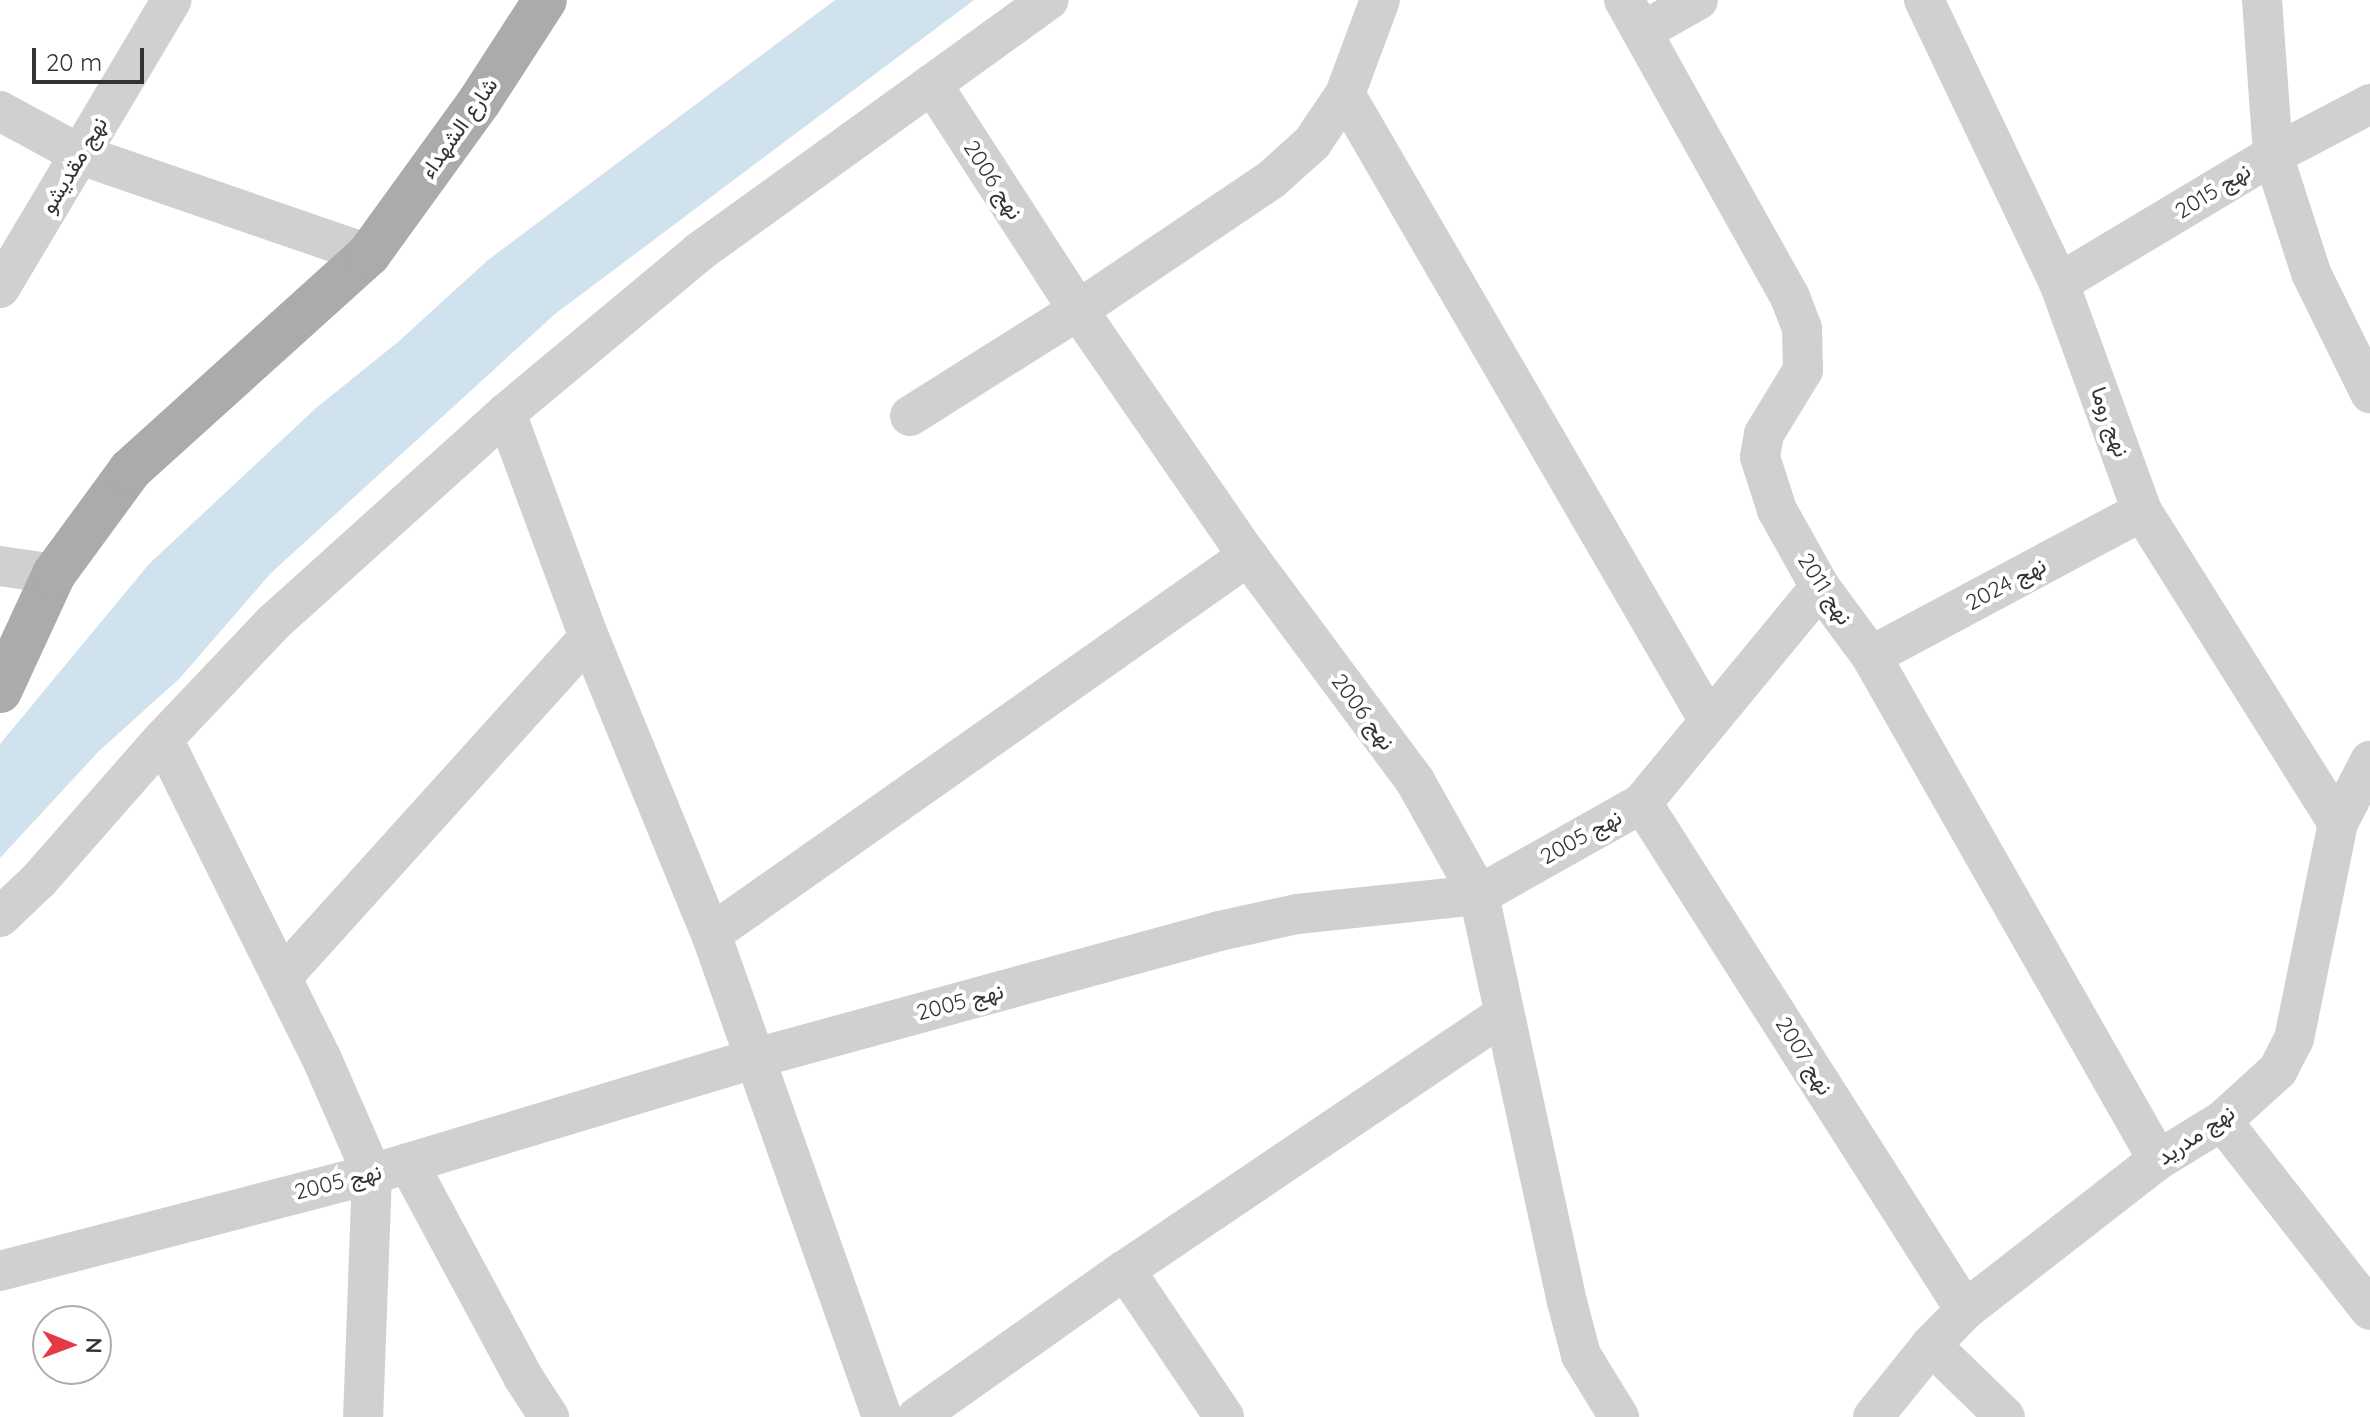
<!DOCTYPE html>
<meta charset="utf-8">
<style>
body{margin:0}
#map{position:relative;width:2370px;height:1417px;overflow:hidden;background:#fff;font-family:Quicksand,Vazirmatn,sans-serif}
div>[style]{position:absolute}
.water>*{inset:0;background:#cfe2ee}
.minor>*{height:40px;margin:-20px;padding:0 20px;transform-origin:20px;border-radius:20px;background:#d0d0d0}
.major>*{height:44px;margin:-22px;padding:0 22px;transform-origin:22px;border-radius:22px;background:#ababab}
span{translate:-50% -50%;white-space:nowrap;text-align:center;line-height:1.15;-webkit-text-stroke:8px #fff;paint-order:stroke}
.street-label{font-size:22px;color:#333}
.north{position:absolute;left:32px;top:1305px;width:80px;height:80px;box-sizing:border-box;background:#fff;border:2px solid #adadad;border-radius:50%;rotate:91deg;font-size:22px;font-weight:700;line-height:32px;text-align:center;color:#333}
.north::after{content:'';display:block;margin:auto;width:28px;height:36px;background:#e63946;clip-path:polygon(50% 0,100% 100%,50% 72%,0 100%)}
.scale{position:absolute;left:32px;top:48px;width:112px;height:36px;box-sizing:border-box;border:4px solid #333;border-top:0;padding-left:10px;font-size:24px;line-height:28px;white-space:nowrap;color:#333;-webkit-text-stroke:6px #fff;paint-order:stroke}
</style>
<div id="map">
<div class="water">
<div style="clip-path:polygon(835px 0,974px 0,555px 314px,271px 573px,180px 678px,99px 751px,0 858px,0 744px,149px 564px,316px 408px,398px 342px,488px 260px)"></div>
</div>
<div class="minor">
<div style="left:1624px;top:0;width:340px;rotate:60.8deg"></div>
<div style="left:1790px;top:297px;width:33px;rotate:69deg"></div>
<div style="left:1802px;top:328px;width:42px;rotate:88.6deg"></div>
<div style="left:1803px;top:370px;width:75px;rotate:121.4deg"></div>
<div style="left:1764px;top:434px;width:23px;rotate:100deg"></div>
<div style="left:1760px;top:457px;width:56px;rotate:72.2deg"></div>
<div style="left:1777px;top:510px;width:88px;rotate:60.8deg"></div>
<div style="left:1820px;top:587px;width:86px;rotate:53.5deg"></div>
<div style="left:1871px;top:656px;width:580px;rotate:60.34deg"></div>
<div style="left:1924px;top:0;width:314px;rotate:64.5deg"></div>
<div style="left:2059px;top:283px;width:243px;rotate:70deg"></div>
<div style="left:2142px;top:511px;width:368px;rotate:57.9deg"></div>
<div style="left:2262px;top:0;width:155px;rotate:85.9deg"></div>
<div style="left:2273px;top:155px;width:124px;rotate:72.1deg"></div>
<div style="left:2311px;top:273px;width:134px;rotate:63.8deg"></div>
<div style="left:1643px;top:31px;width:63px;rotate:-29.4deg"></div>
<div style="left:932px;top:84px;width:269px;rotate:57.1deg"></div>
<div style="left:1078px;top:310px;width:299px;rotate:55.4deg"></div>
<div style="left:1248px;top:556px;width:280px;rotate:53.4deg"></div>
<div style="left:1415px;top:781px;width:131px;rotate:60.7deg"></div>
<div style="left:1479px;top:895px;width:416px;rotate:77.8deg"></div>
<div style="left:1567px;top:1302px;width:55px;rotate:75.2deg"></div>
<div style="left:1581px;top:1355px;width:73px;rotate:58.5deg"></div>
<div style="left:1345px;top:94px;width:725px;rotate:59.86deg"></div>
<div style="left:0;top:111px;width:92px;rotate:28.5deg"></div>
<div style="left:81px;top:155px;width:305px;rotate:19deg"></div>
<div style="left:2059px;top:283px;width:249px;rotate:-30.9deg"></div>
<div style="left:2273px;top:155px;width:110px;rotate:-27.7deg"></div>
<div style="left:0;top:288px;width:335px;rotate:-59.2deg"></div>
<div style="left:506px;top:413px;width:239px;rotate:69.7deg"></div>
<div style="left:589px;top:637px;width:321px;rotate:67.7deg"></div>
<div style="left:711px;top:934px;width:512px;rotate:70.5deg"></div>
<div style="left:910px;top:416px;width:199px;rotate:-32.2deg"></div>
<div style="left:1078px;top:310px;width:234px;rotate:-34deg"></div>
<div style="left:1272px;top:179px;width:54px;rotate:-42deg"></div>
<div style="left:1312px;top:143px;width:59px;rotate:-56deg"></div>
<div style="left:1345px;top:94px;width:100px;rotate:-69.6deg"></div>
<div style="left:0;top:566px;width:55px;rotate:8.4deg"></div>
<div style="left:1871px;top:656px;width:307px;rotate:-28.1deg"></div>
<div style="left:163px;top:739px;width:355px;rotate:63.6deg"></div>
<div style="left:321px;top:1057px;width:128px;rotate:66.4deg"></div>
<div style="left:372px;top:1174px;width:243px;rotate:92.1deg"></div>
<div style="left:1642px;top:803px;width:601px;rotate:57.5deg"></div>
<div style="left:0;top:917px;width:54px;rotate:-43.5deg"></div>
<div style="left:39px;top:880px;width:188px;rotate:-48.7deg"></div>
<div style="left:163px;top:739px;width:160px;rotate:-46.5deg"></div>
<div style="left:273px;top:623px;width:314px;rotate:-42deg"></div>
<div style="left:506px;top:413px;width:251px;rotate:-39.8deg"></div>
<div style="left:699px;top:252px;width:431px;rotate:-35.8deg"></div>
<div style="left:711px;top:934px;width:657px;rotate:-35.14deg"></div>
<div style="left:282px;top:977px;width:458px;rotate:-47.9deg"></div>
<div style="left:2222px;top:1121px;width:240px;rotate:51.9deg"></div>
<div style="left:408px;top:1163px;width:243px;rotate:61.7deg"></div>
<div style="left:523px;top:1377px;width:48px;rotate:57deg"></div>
<div style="left:1125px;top:1270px;width:177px;rotate:56deg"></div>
<div style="left:0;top:1271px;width:384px;rotate:-14.6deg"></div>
<div style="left:372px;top:1174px;width:397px;rotate:-16.8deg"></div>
<div style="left:752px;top:1059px;width:484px;rotate:-15.3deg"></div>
<div style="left:1219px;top:931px;width:80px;rotate:-12.3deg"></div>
<div style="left:1297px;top:914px;width:183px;rotate:-6deg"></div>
<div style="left:1479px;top:895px;width:187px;rotate:-29.4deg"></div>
<div style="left:1642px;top:803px;width:280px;rotate:-50.5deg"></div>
<div style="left:1931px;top:1345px;width:103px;rotate:44.2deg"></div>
<div style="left:917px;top:1417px;width:255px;rotate:-35.3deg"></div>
<div style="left:1125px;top:1270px;width:456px;rotate:-34deg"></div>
<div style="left:1873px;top:1417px;width:92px;rotate:-51.1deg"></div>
<div style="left:1931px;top:1345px;width:49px;rotate:-45.8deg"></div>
<div style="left:1965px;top:1310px;width:244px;rotate:-37.9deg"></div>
<div style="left:2158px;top:1160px;width:75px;rotate:-31.4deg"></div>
<div style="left:2222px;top:1121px;width:76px;rotate:-42.3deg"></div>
<div style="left:2278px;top:1070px;width:35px;rotate:-63deg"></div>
<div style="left:2294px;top:1039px;width:220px;rotate:-78.5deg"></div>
<div style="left:2338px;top:823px;width:70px;rotate:-62.7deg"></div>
</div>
<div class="major">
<div style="left:0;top:691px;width:129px;rotate:-65.2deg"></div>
<div style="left:54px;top:574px;width:129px;rotate:-53.8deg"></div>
<div style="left:130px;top:470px;width:322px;rotate:-42.1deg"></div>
<div style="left:369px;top:254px;width:188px;rotate:-54.1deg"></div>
<div style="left:479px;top:102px;width:121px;rotate:-57.1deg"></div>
</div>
<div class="street-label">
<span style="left:459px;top:128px;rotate:-55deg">شارع الشهداء</span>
<span style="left:74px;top:165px;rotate:-59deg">نهج مقديشو</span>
<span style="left:993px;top:180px;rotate:57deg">نهج 2006</span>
<span style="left:2213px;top:191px;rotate:-32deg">نهج 2015</span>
<span style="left:2110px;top:422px;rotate:70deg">نهج روما</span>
<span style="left:2006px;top:584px;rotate:-28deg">نهج 2024</span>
<span style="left:1825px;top:589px;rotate:57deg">نهج 2011</span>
<span style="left:1363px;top:712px;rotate:53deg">نهج 2006</span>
<span style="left:1581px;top:837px;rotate:-29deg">نهج 2005</span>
<span style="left:960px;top:1002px;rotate:-15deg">نهج 2005</span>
<span style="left:1804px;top:1056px;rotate:58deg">نهج 2007</span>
<span style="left:2196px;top:1135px;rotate:-34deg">نهج مدريد</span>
<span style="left:338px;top:1182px;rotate:-14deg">نهج 2005</span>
</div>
<div class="north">N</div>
<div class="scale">20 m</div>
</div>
